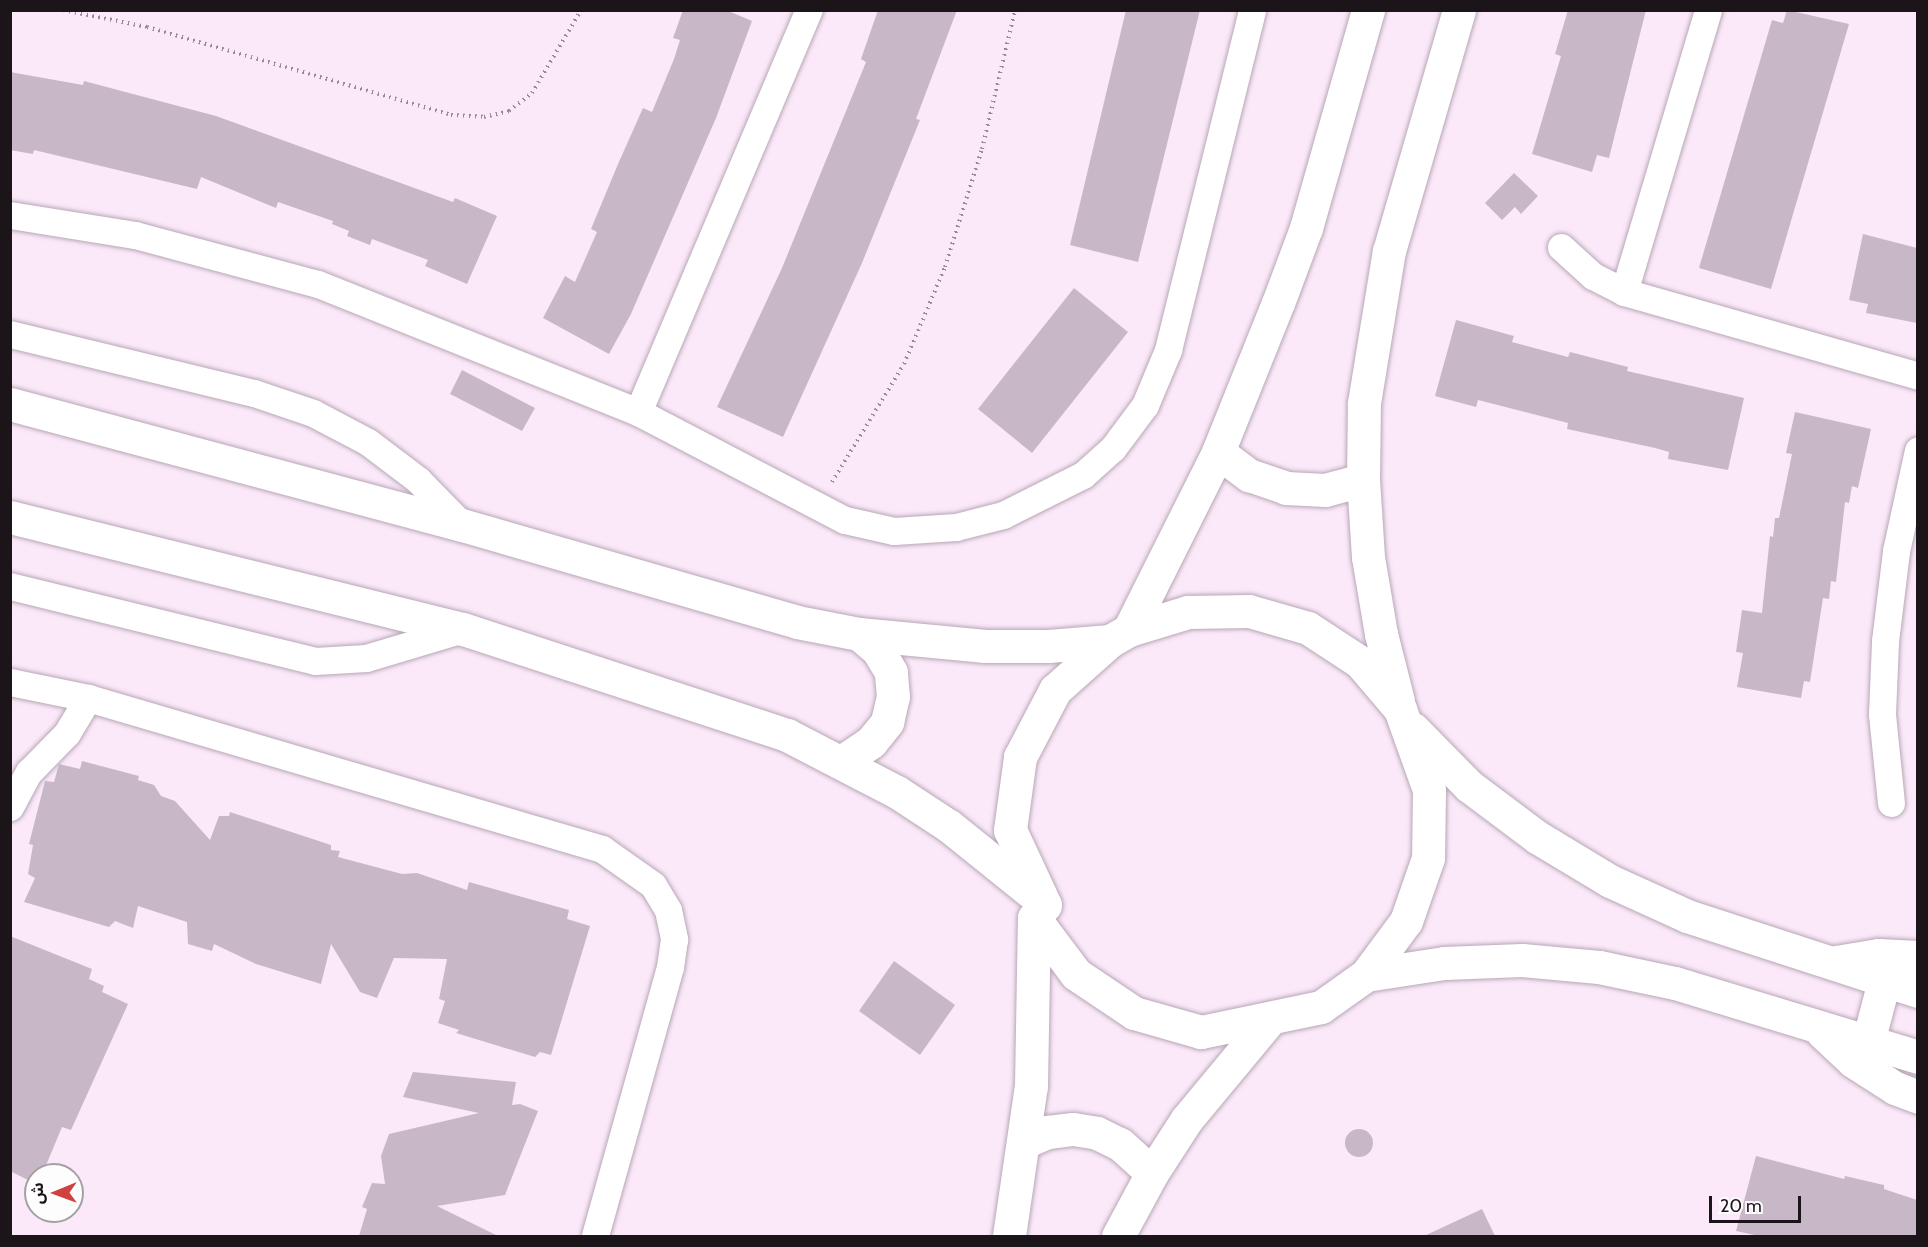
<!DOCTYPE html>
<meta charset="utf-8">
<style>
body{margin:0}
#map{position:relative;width:1928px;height:1247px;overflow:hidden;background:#fbe9f9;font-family:Cabin,"Noto Sans Arabic",sans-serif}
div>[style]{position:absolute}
.building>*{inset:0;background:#c8b8c7}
.round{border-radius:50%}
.path>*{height:4px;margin-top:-2px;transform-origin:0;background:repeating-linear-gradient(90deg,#978a95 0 1.5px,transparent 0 6px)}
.roads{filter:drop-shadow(0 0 2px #b8a7b6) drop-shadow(0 0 2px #b8a7b6)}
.minor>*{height:27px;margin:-13.5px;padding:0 13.5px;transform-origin:13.5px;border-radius:13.5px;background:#fff}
.tertiary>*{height:33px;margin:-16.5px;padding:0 16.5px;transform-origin:16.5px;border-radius:16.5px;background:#fff}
span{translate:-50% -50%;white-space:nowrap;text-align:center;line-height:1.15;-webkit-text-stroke:4.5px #fdfdfd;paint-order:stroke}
.frame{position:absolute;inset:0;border:12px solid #1b151a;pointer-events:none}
.north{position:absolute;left:24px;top:1163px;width:60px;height:60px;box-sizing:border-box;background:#fdfdfd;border:2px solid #a3a0a2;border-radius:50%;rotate:269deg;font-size:16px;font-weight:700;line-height:24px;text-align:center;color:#1b151a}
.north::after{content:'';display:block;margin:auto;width:21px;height:27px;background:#d04141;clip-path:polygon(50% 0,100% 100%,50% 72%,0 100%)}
.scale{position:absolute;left:1709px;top:1196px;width:92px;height:27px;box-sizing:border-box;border:3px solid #1b151a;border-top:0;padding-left:8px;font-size:18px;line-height:21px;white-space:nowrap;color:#1b151a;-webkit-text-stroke:4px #fdfdfd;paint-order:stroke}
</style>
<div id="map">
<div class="building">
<div style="clip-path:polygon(683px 10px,726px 10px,752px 21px,716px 118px,631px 314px,609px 354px,543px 318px,565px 276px,575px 282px,597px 232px,591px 229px,618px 164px,643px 108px,652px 112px,674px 59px,680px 40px,673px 38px)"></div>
<div style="clip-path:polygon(878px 10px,957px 10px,916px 119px,920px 120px,862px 263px,783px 437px,717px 407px,782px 268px,866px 62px,861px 59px)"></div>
<div style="clip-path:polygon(1126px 10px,1200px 10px,1138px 262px,1070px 245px)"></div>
<div style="clip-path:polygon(1568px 10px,1646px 10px,1609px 158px,1597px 155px,1592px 172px,1532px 154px,1561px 56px,1555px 54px)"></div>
<div style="clip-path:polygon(1787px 10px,1849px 24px,1771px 289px,1699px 268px,1772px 20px,1783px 23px)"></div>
<div style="clip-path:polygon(10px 72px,83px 85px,84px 81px,216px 116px,453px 202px,455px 198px,497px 216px,467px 284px,425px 266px,428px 260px,372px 239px,370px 245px,347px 236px,349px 231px,332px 224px,333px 221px,278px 202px,276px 208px,201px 177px,197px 189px,34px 150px,33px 154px,10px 150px)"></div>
<div style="clip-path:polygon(1514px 173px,1538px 196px,1521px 214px,1515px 207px,1502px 220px,1485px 203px)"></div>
<div style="clip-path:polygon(1863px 234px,1917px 248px,1917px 323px,1866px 313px,1868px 304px,1849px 300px)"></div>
<div style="clip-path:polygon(1074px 288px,1128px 332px,1032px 453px,978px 409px)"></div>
<div style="clip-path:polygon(1456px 320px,1514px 336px,1512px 342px,1568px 357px,1570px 352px,1628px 367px,1627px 371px,1744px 398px,1728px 470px,1668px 459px,1669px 452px,1655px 448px,1567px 429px,1568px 423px,1478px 400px,1476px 407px,1435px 396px)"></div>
<div style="clip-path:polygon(462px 370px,535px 408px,522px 431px,450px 394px)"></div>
<div style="clip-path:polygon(1795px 412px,1871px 429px,1858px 488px,1852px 486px,1849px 503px,1845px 502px,1836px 582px,1831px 581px,1829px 599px,1823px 598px,1810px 682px,1804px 681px,1801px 698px,1737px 687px,1743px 653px,1736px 652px,1742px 610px,1762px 613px,1770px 536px,1773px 537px,1775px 518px,1779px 518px,1792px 454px,1786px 453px)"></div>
<div style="clip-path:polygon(82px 761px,139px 776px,138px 780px,154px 785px,161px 796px,175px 801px,210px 840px,219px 816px,229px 816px,230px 812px,331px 845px,331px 850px,340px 851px,338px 857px,402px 874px,417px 873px,467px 890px,469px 882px,569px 910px,567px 919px,590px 926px,551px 1055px,540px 1052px,535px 1057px,456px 1033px,459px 1030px,438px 1023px,445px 1001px,439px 999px,447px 959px,394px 958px,377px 998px,360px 992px,331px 944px,321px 984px,256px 964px,214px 944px,212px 951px,188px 944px,187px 922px,138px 906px,133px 928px,115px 921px,109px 927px,24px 902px,35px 878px,28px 874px,33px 845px,29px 844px,45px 781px,54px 782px,59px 764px,80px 769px)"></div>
<div style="clip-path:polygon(10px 936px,92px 969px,89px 979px,104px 986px,102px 992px,128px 1004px,71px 1130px,62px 1127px,42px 1175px,36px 1175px,36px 1184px,10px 1171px)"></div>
<div style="clip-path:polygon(894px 961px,955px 1005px,920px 1055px,859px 1011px)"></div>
<div style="clip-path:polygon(413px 1072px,516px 1082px,512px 1105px,520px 1104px,538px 1111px,505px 1195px,437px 1206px,498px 1236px,359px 1236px,367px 1209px,362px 1207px,372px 1183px,385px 1184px,381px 1156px,389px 1134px,479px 1113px,403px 1097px)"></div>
<div class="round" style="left:1345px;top:1129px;width:28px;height:28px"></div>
<div style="clip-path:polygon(1756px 1156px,1844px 1179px,1845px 1176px,1884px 1185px,1884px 1189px,1917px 1200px,1917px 1236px,1759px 1236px,1736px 1231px)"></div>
<div style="clip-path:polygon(1482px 1209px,1495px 1236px,1424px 1236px)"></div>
</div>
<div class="path">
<div style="left:63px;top:10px;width:86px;rotate:11.4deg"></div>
<div style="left:147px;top:27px;width:316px;rotate:16.1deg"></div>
<div style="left:451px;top:115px;width:33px;rotate:3deg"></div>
<div style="left:484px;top:117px;width:26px;rotate:-13deg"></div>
<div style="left:509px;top:111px;width:29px;rotate:-38deg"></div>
<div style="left:532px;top:93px;width:96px;rotate:-59.4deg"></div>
<div style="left:832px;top:482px;width:138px;rotate:-58.6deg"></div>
<div style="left:904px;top:364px;width:105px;rotate:-67.1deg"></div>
<div style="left:945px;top:267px;width:124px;rotate:-72.6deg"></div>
<div style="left:982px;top:149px;width:143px;rotate:-76.6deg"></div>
</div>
<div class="roads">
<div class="minor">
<div style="left:10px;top:215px;width:127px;rotate:9.1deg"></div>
<div style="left:135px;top:235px;width:189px;rotate:15deg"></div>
<div style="left:318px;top:284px;width:345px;rotate:21.8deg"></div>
<div style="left:638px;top:412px;width:233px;rotate:27.6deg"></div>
<div style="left:845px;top:520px;width:50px;rotate:12.7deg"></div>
<div style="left:894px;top:531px;width:62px;rotate:-3.7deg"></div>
<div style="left:956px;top:527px;width:49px;rotate:-14.3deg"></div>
<div style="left:1003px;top:515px;width:89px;rotate:-26.6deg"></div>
<div style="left:1083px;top:475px;width:40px;rotate:-42deg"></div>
<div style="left:1113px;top:448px;width:54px;rotate:-53.3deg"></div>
<div style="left:1145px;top:405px;width:60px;rotate:-67.3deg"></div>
<div style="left:1168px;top:350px;width:350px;rotate:-76.1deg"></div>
<div style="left:1561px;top:247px;width:43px;rotate:42.2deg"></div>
<div style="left:1593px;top:276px;width:35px;rotate:27deg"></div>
<div style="left:1624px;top:292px;width:306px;rotate:15.9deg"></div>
<div style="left:1624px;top:292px;width:294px;rotate:-73.4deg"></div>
<div style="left:10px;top:334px;width:251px;rotate:13.6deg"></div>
<div style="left:254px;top:393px;width:62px;rotate:18.7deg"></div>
<div style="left:313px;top:413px;width:62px;rotate:27.8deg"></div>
<div style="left:368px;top:442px;width:63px;rotate:37.2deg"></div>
<div style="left:418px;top:480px;width:63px;rotate:45.6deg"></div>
<div style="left:638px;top:412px;width:437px;rotate:-67deg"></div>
<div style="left:10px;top:586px;width:314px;rotate:13.8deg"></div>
<div style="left:315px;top:661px;width:51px;rotate:-3.4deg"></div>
<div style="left:366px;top:658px;width:101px;rotate:-16.6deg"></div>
<div style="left:10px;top:682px;width:80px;rotate:11.6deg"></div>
<div style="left:88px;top:698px;width:536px;rotate:16.37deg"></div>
<div style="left:602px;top:849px;width:62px;rotate:35.2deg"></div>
<div style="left:653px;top:885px;width:29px;rotate:59deg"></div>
<div style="left:668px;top:910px;width:30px;rotate:78deg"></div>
<div style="left:674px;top:939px;width:28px;rotate:98deg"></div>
<div style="left:670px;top:967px;width:279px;rotate:105.6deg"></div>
<div style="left:1891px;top:803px;width:89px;rotate:-95.8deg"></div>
<div style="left:1882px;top:714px;width:73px;rotate:-87.6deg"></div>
<div style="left:1885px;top:641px;width:91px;rotate:-83deg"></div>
<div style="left:1896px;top:551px;width:103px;rotate:-77.7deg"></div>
<div style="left:10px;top:807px;width:40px;rotate:-62deg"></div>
<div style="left:29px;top:772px;width:54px;rotate:-45.7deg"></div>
<div style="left:67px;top:733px;width:41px;rotate:-59deg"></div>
</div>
<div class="tertiary">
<div style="left:10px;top:404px;width:468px;rotate:15deg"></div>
<div style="left:462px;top:525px;width:349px;rotate:16.1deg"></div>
<div style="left:797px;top:622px;width:63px;rotate:11deg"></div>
<div style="left:859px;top:634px;width:127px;rotate:5.4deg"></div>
<div style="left:985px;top:646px;width:63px"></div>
<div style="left:1048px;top:646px;width:62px;rotate:-4.6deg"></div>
<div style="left:1218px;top:452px;width:39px;rotate:37deg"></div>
<div style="left:1249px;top:475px;width:39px;rotate:19deg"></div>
<div style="left:1286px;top:488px;width:39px;rotate:3deg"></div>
<div style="left:1325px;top:490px;width:39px;rotate:-15deg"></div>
<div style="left:10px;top:517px;width:467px;rotate:13.9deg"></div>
<div style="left:463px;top:629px;width:341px;rotate:18.1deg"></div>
<div style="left:787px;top:735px;width:124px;rotate:27.4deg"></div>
<div style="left:897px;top:792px;width:62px;rotate:33.2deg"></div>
<div style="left:949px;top:826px;width:112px;rotate:38.8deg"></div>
<div style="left:1249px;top:611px;width:61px;rotate:16.1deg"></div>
<div style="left:1308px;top:628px;width:62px;rotate:33.2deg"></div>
<div style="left:1360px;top:662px;width:62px;rotate:49.6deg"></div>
<div style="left:1400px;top:709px;width:86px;rotate:70.3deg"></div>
<div style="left:1429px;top:790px;width:68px;rotate:90.8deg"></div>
<div style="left:1428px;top:858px;width:67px;rotate:109.2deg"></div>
<div style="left:1406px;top:921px;width:67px;rotate:126.5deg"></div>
<div style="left:1366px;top:975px;width:55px;rotate:144.6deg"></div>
<div style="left:1321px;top:1007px;width:123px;rotate:168.2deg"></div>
<div style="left:1201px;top:1032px;width:70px;rotate:-164.2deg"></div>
<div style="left:1134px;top:1013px;width:70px;rotate:-146.1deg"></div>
<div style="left:1076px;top:974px;width:70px;rotate:-126.9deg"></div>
<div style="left:1034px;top:918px;width:17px;rotate:-50deg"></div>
<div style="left:1045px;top:905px;width:83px;rotate:-115deg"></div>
<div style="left:1010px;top:830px;width:74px;rotate:-82.2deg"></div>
<div style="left:1020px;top:757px;width:76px;rotate:-62.4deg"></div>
<div style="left:1055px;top:690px;width:74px;rotate:-41.7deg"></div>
<div style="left:1110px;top:641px;width:22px;rotate:-30deg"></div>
<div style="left:1129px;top:630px;width:62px;rotate:-17deg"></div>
<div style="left:1188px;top:612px;width:61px;rotate:-0.9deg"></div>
<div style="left:1129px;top:630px;width:199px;rotate:-63.4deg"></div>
<div style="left:1218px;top:452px;width:161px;rotate:-68.1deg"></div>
<div style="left:1278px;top:303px;width:80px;rotate:-69.5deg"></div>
<div style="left:1306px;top:228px;width:227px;rotate:-74.1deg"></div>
<div style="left:1398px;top:701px;width:69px;rotate:-104.2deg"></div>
<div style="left:1381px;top:634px;width:78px;rotate:-99.6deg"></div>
<div style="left:1368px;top:557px;width:77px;rotate:-93.7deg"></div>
<div style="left:1363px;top:480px;width:77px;rotate:-89.3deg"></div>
<div style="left:1364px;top:403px;width:154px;rotate:-80.7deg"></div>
<div style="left:1389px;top:251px;width:251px;rotate:-73.8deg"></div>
<div style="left:1413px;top:729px;width:80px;rotate:45.5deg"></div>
<div style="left:1469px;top:786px;width:85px;rotate:36.9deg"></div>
<div style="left:1537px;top:837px;width:85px;rotate:31.1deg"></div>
<div style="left:1610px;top:881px;width:85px;rotate:24.4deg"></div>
<div style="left:1687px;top:916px;width:243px;rotate:18deg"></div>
<div style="left:843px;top:761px;width:34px;rotate:-34deg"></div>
<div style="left:871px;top:742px;width:26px;rotate:-51deg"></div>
<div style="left:887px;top:722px;width:26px;rotate:-77deg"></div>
<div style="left:893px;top:697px;width:25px;rotate:-95deg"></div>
<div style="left:891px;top:672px;width:26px;rotate:-121deg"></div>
<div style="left:878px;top:650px;width:25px;rotate:-140deg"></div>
<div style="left:1836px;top:962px;width:43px;rotate:-9.5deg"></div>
<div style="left:1878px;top:955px;width:40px;rotate:2.9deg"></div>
<div style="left:1366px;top:975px;width:79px;rotate:-8.7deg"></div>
<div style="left:1444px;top:963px;width:78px;rotate:-2.2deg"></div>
<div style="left:1522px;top:960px;width:77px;rotate:5.2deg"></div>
<div style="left:1599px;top:967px;width:78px;rotate:11.9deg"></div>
<div style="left:1675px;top:983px;width:254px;rotate:16.9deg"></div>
<div style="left:1822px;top:1032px;width:42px;rotate:43.1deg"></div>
<div style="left:1853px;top:1061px;width:50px;rotate:32.7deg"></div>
<div style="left:1895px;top:1088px;width:25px;rotate:21deg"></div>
<div style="left:1868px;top:1042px;width:63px;rotate:-75.3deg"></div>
<div style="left:1024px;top:1142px;width:26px;rotate:-23deg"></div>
<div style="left:1048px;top:1132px;width:25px;rotate:-7deg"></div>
<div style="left:1073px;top:1129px;width:24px;rotate:9deg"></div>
<div style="left:1097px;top:1133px;width:25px;rotate:26deg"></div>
<div style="left:1120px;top:1144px;width:43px;rotate:42.2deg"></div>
<div style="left:1009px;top:1236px;width:152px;rotate:-81.7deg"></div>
<div style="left:1031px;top:1086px;width:168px;rotate:-89deg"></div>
<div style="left:1118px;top:1236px;width:72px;rotate:-61.6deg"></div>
<div style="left:1152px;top:1173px;width:64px;rotate:-57.1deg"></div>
<div style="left:1187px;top:1119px;width:131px;rotate:-50.3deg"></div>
</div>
</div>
<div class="frame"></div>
<div class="north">ش</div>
<div class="scale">20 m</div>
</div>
